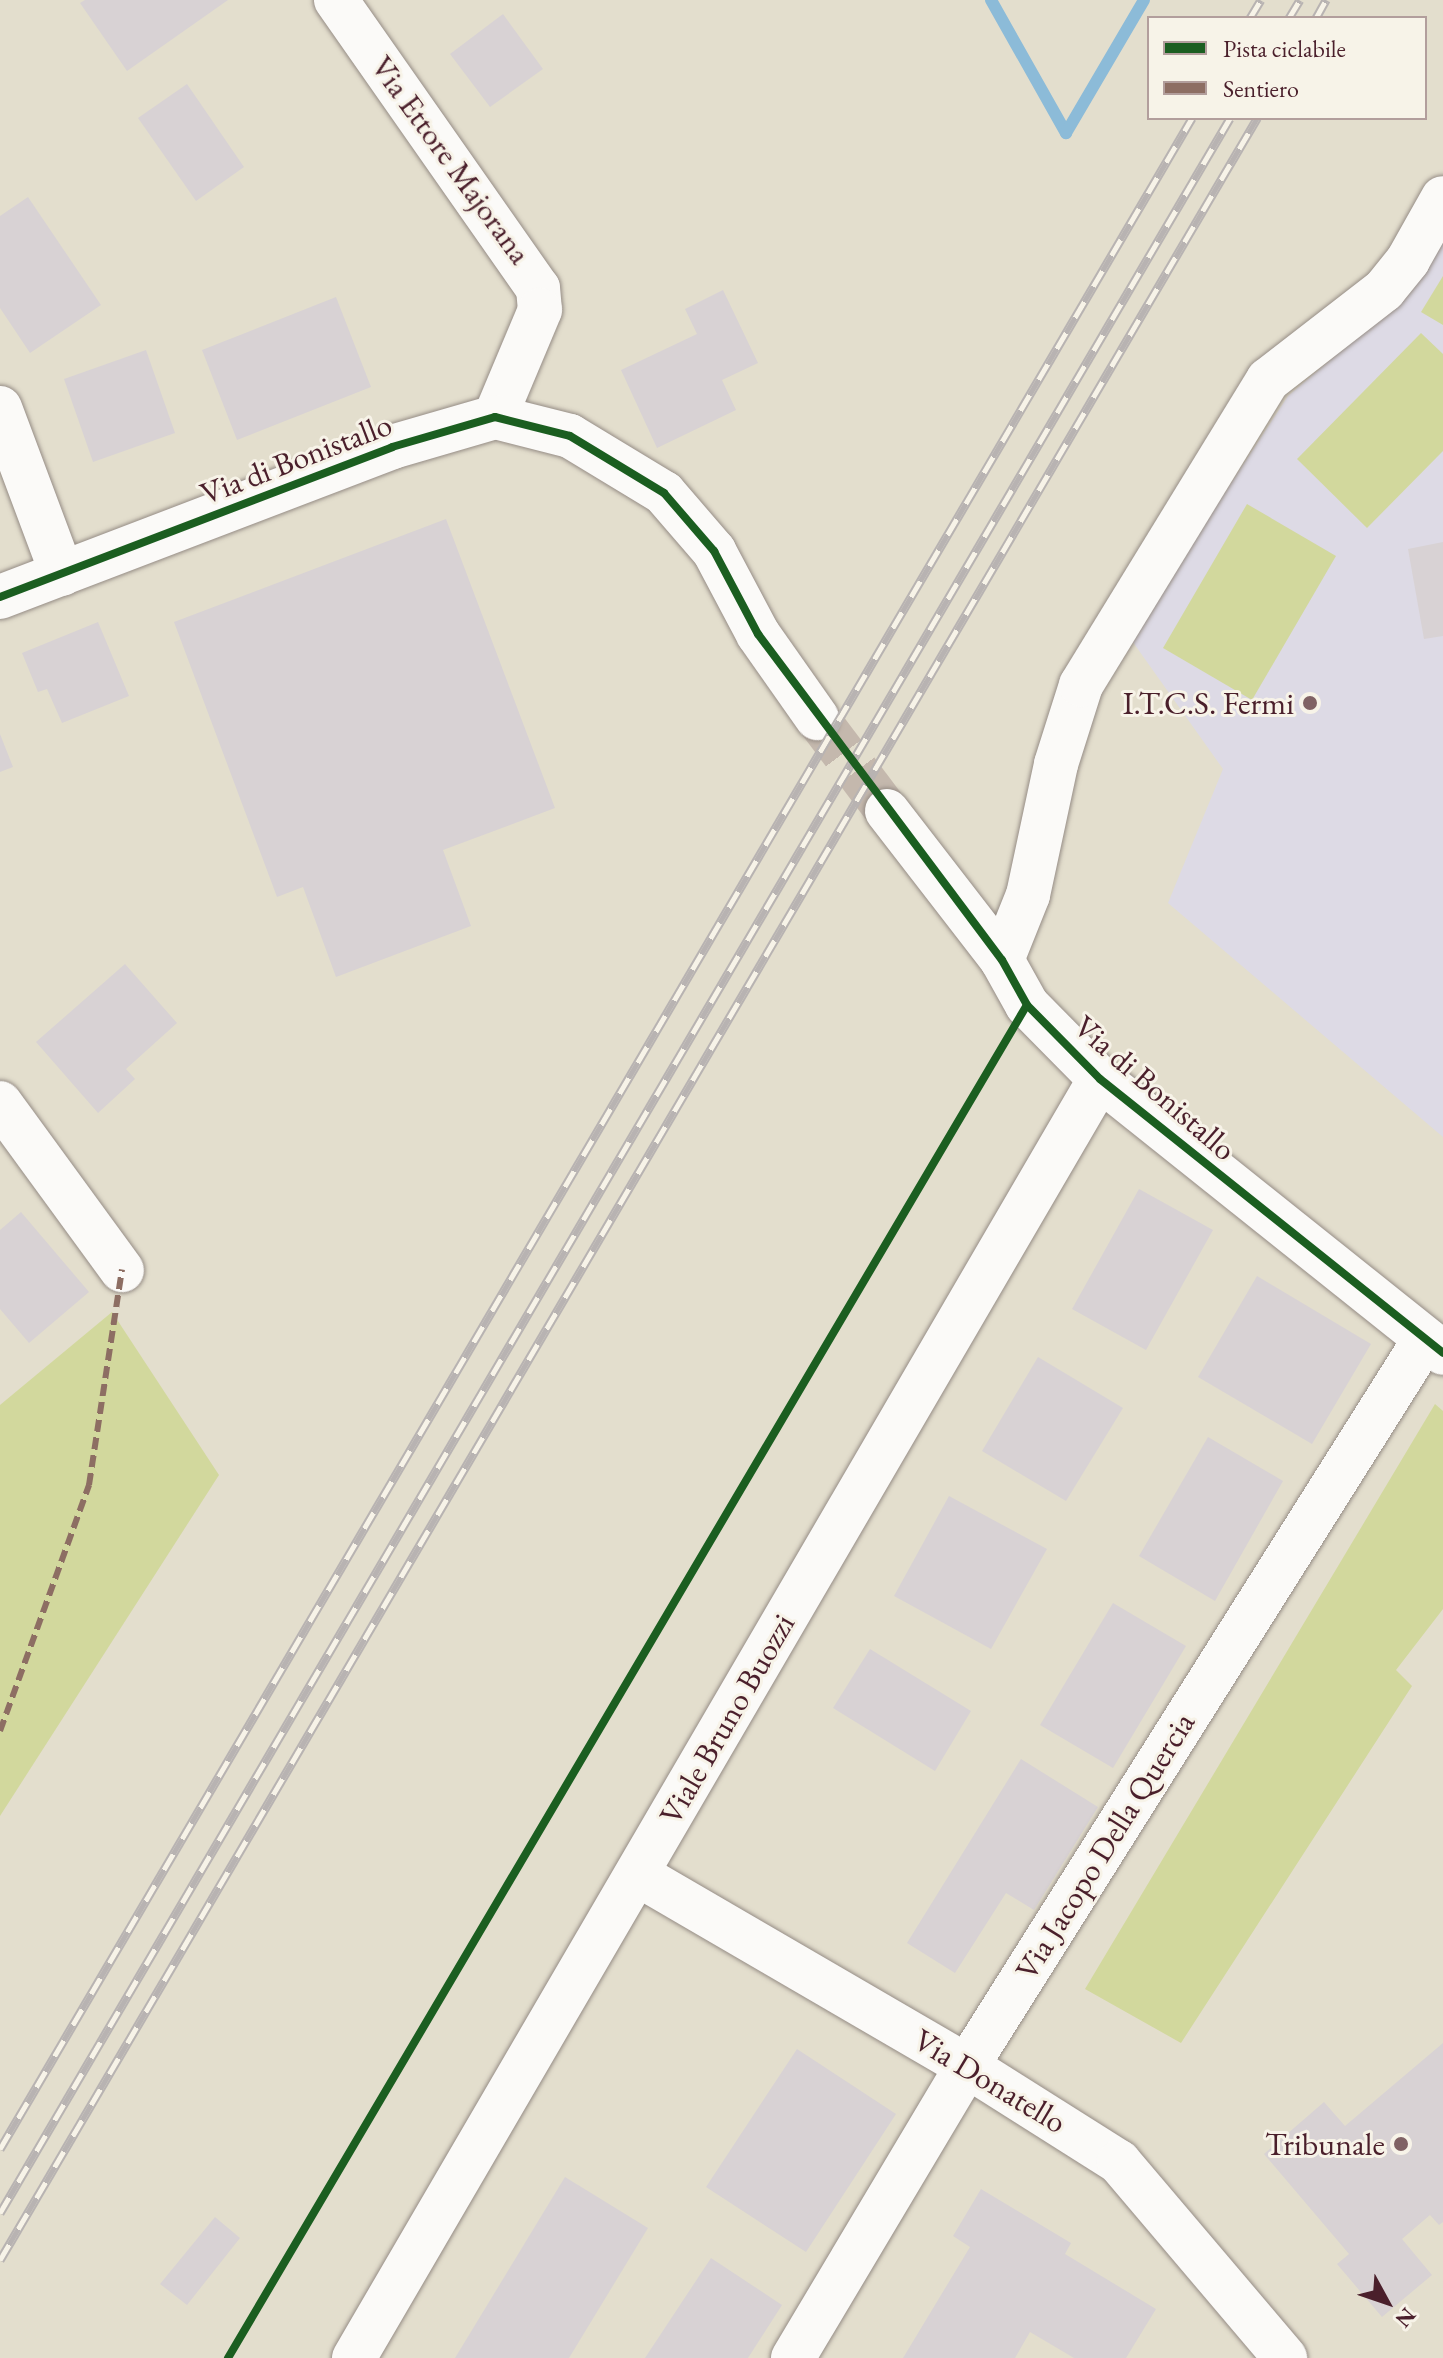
<!DOCTYPE html>
<style>
body{margin:0}
#map{position:relative;width:1443px;height:2358px;overflow:hidden;background:#e3decd;font-family:"EB Garamond",serif}
div>[style]{position:absolute}
.built>*{inset:0;background:#dddae5}
.green>*{inset:0;background:#d2d89d}
.stream>*{height:12px;margin:-6px;padding:0 6px;transform-origin:6px;border-radius:6px;background:#8cbbd8}
.building>*{inset:0;background:#d8d2d4}
.minor-tunnel>*{height:44px;margin-top:-22px;transform-origin:0;background:repeating-linear-gradient(90deg,#c4b8ad 0 44px,transparent 0 66px)}
.roads{filter:drop-shadow(0 0 2px #958c85) drop-shadow(0 0 2px #958c85)}
.minor>*{height:44px;margin:-22px;padding:0 22px;transform-origin:22px;border-radius:22px;background:#fbfaf8}
.rail>*{height:9px;margin-top:-4.5px;transform-origin:0;background:repeating-linear-gradient(90deg,#f7f3e8 0 18px,#b8b3b2 0 36px);box-sizing:border-box;border-block:2px solid #b8b3b2}
.quiet>*{height:6px;margin-top:-3px;transform-origin:0;background:repeating-linear-gradient(90deg,#8d6e63 0 12px,transparent 0 18px)}
.cycleway>*{height:8px;margin:-4px;padding:0 4px;transform-origin:4px;border-radius:4px;background:#1b5e20}
.dots>*{width:22px;height:22px;translate:-50% -50%;box-sizing:border-box;border:4px solid #f7f3e8;border-radius:50%}
span{translate:-50% -50%;white-space:nowrap;text-align:center;line-height:1.15;-webkit-text-stroke:6px #f7f3e8;paint-order:stroke}
.street-label{font-size:32px;color:#4a1f2b}
.poi-label{font-size:32px;color:#4a1f2b}
.right{translate:-100% -50%;text-align:right}
.legend{position:absolute;left:1147px;top:16px;width:280px;height:104px;box-sizing:border-box;background:#f7f3e8;border:2px solid #b29e9c;margin:0;padding:10px 14px;list-style:none;font-size:24px;color:#4a1f2b}
.legend li{display:flex;align-items:center;gap:16px;height:40px}
.legend b{width:40px;border:2px solid #b29e9c}
.north{position:absolute;left:1347px;top:2262px;width:80px;height:80px;-webkit-text-stroke:6px #f7f3e8;paint-order:stroke;rotate:130deg;font-size:22px;font-weight:700;line-height:32px;text-align:center;color:#4a1f2b}
.north::after{content:'';display:block;margin:auto;width:28px;height:36px;background:#4a1f2b;clip-path:polygon(50% 0,100% 100%,50% 72%,0 100%)}
</style>
<div id="map">
<div class="built">
<div style="clip-path:polygon(1443px 230px,1443px 1137px,1168px 903px,1223px 769px,1130px 638px,1288px 396px,1400px 301px)"></div>
</div>
<div class="green">
<div style="clip-path:polygon(1443px 276px,1443px 325px,1421px 312px)"></div>
<div style="clip-path:polygon(1421px 333px,1443px 354px,1443px 451px,1367px 528px,1297px 459px)"></div>
<div style="clip-path:polygon(1247px 504px,1336px 556px,1252px 700px,1163px 648px)"></div>
<div style="clip-path:polygon(112px 1312px,219px 1475px,0 1816px,0 1405px)"></div>
<div style="clip-path:polygon(1435px 1404px,1443px 1411px,1443px 1609px,1396px 1670px,1412px 1686px,1181px 2043px,1085px 1989px)"></div>
</div>
<div class="stream">
<div style="left:991px;top:0;width:153px;rotate:60.6deg"></div>
<div style="left:1066px;top:133px;width:154px;rotate:-59.6deg"></div>
</div>
<div class="building">
<div style="clip-path:polygon(85px 0,228px 0,127px 71px,80px 3px)"></div>
<div style="clip-path:polygon(503px 14px,543px 69px,490px 107px,450px 54px)"></div>
<div style="clip-path:polygon(187px 84px,244px 167px,196px 201px,138px 118px)"></div>
<div style="clip-path:polygon(28px 197px,101px 305px,30px 353px,0 308px,0 216px)"></div>
<div style="clip-path:polygon(723px 290px,758px 363px,722px 380px,736px 410px,657px 448px,621px 370px,697px 334px,685px 309px)"></div>
<div style="clip-path:polygon(336px 297px,371px 387px,237px 440px,202px 350px)"></div>
<div style="clip-path:polygon(146px 350px,175px 433px,93px 462px,64px 379px)"></div>
<div style="clip-path:polygon(446px 519px,555px 808px,443px 850px,471px 926px,336px 977px,303px 887px,277px 897px,174px 622px)"></div>
<div style="clip-path:polygon(1443px 542px,1443px 636px,1424px 639px,1408px 549px)"></div>
<div style="clip-path:polygon(98px 622px,129px 696px,62px 723px,47px 689px,38px 692px,22px 653px)"></div>
<div style="clip-path:polygon(0 734px,13px 767px,0 772px)"></div>
<div style="clip-path:polygon(125px 964px,177px 1023px,126px 1069px,135px 1079px,98px 1113px,36px 1042px)"></div>
<div style="clip-path:polygon(1139px 1189px,1213px 1230px,1146px 1350px,1072px 1309px)"></div>
<div style="clip-path:polygon(21px 1212px,89px 1292px,29px 1343px,0 1309px,0 1230px)"></div>
<div style="clip-path:polygon(1257px 1276px,1371px 1344px,1312px 1444px,1198px 1377px)"></div>
<div style="clip-path:polygon(1038px 1357px,1123px 1408px,1066px 1501px,982px 1451px)"></div>
<div style="clip-path:polygon(1208px 1437px,1283px 1481px,1215px 1601px,1139px 1556px)"></div>
<div style="clip-path:polygon(949px 1496px,1047px 1549px,991px 1649px,894px 1596px)"></div>
<div style="clip-path:polygon(1113px 1603px,1186px 1646px,1113px 1768px,1040px 1725px)"></div>
<div style="clip-path:polygon(870px 1649px,971px 1711px,935px 1771px,833px 1708px)"></div>
<div style="clip-path:polygon(1021px 1759px,1098px 1807px,1034px 1910px,1006px 1893px,955px 1973px,907px 1943px)"></div>
<div style="clip-path:polygon(1443px 2043px,1443px 2222px,1439px 2225px,1430px 2215px,1402px 2239px,1432px 2275px,1382px 2317px,1337px 2264px,1349px 2254px,1264px 2154px,1324px 2102px,1345px 2126px)"></div>
<div style="clip-path:polygon(797px 2049px,896px 2114px,806px 2252px,706px 2187px)"></div>
<div style="clip-path:polygon(565px 2177px,648px 2228px,569px 2358px,455px 2358px)"></div>
<div style="clip-path:polygon(981px 2189px,1071px 2243px,1065px 2254px,1156px 2309px,1126px 2358px,1074px 2358px,1030px 2332px,1015px 2358px,903px 2358px,970px 2247px,953px 2236px)"></div>
<div style="clip-path:polygon(215px 2217px,240px 2238px,187px 2305px,160px 2284px)"></div>
<div style="clip-path:polygon(711px 2258px,782px 2305px,748px 2358px,645px 2358px)"></div>
</div>
<div class="minor-tunnel">
<div style="left:817px;top:718px;width:116px;rotate:53deg"></div>
</div>
<div class="roads">
<div class="minor">
<div style="left:336px;top:0;width:352px;rotate:55deg"></div>
<div style="left:538px;top:288px;width:22px;rotate:85deg"></div>
<div style="left:540px;top:310px;width:116px;rotate:112.8deg"></div>
<div style="left:0;top:408px;width:177px;rotate:69.5deg"></div>
<div style="left:0;top:597px;width:420px;rotate:-20.9deg"></div>
<div style="left:392px;top:447px;width:107px;rotate:-16.2deg"></div>
<div style="left:495px;top:417px;width:77px;rotate:14.2deg"></div>
<div style="left:570px;top:436px;width:110px;rotate:31.2deg"></div>
<div style="left:664px;top:493px;width:77px;rotate:49.2deg"></div>
<div style="left:714px;top:551px;width:94px;rotate:62.1deg"></div>
<div style="left:758px;top:634px;width:103px;rotate:54.9deg"></div>
<div style="left:887px;top:811px;width:188px;rotate:52.3deg"></div>
<div style="left:1002px;top:960px;width:51px;rotate:60.9deg"></div>
<div style="left:1027px;top:1005px;width:104px;rotate:45.4deg"></div>
<div style="left:1100px;top:1079px;width:439px;rotate:38.6deg"></div>
<div style="left:1002px;top:960px;width:70px;rotate:-68.2deg"></div>
<div style="left:1028px;top:895px;width:134px;rotate:-77.9deg"></div>
<div style="left:1056px;top:764px;width:83px;rotate:-72.4deg"></div>
<div style="left:1081px;top:685px;width:358px;rotate:-58.5deg"></div>
<div style="left:1268px;top:380px;width:147px;rotate:-37.8deg"></div>
<div style="left:1384px;top:290px;width:38px;rotate:-51deg"></div>
<div style="left:1408px;top:260px;width:71px;rotate:-60.6deg"></div>
<div style="left:0;top:1103px;width:207px;rotate:53.9deg"></div>
<div style="left:637px;top:1874px;width:382px;rotate:30.2deg"></div>
<div style="left:967px;top:2066px;width:180px;rotate:32.3deg"></div>
<div style="left:1119px;top:2162px;width:257px;rotate:49.7deg"></div>
<div style="left:354px;top:2358px;width:1481px;rotate:-59.75deg"></div>
<div style="left:793px;top:2358px;width:340px;rotate:-59.2deg"></div>
<div style="left:967px;top:2066px;width:859px;rotate:-57.79deg"></div>
</div>
</div>
<div class="rail">
<div style="left:1250px;top:18px;width:21px;rotate:-59deg"></div>
<div style="left:1289px;top:18px;width:21px;rotate:-59deg"></div>
<div style="left:1316px;top:18px;width:21px;rotate:-61deg"></div>
<div style="left:0;top:2149px;width:2355px;rotate:-59.59deg"></div>
<div style="left:0;top:2213px;width:2429px;rotate:-59.58deg"></div>
<div style="left:0;top:2260px;width:2484px;rotate:-59.59deg"></div>
</div>
<div class="quiet">
<div style="left:0;top:1731px;width:262px;rotate:-70.1deg"></div>
<div style="left:89px;top:1485px;width:218px;rotate:-81.3deg"></div>
</div>
<div class="cycleway">
<div style="left:0;top:597px;width:420px;rotate:-20.9deg"></div>
<div style="left:392px;top:447px;width:107px;rotate:-16.2deg"></div>
<div style="left:495px;top:417px;width:77px;rotate:14.2deg"></div>
<div style="left:570px;top:436px;width:110px;rotate:31.2deg"></div>
<div style="left:664px;top:493px;width:77px;rotate:49.2deg"></div>
<div style="left:714px;top:551px;width:94px;rotate:62.1deg"></div>
<div style="left:758px;top:634px;width:407px;rotate:53.2deg"></div>
<div style="left:1002px;top:960px;width:51px;rotate:60.9deg"></div>
<div style="left:1027px;top:1005px;width:104px;rotate:45.4deg"></div>
<div style="left:1100px;top:1079px;width:439px;rotate:38.6deg"></div>
<div style="left:228px;top:2358px;width:1571px;rotate:-59.44deg"></div>
</div>
<div class="dots">
<div style="left:1310px;top:703px;background:#806264"></div>
<div style="left:1401px;top:2144px;background:#806264"></div>
</div>
<div class="street-label">
<span style="left:451px;top:160px;rotate:54deg">Via Ettore Majorana</span>
<span style="left:296px;top:459px;rotate:-21deg">Via di Bonistallo</span>
<span style="left:1155px;top:1088px;rotate:41deg">Via di Bonistallo</span>
<span style="left:727px;top:1719px;rotate:-60deg">Viale Bruno Buozzi</span>
<span style="left:1105px;top:1846px;rotate:-58deg">Via Jacopo Della Quercia</span>
<span style="left:990px;top:2081px;rotate:31deg">Via Donatello</span>
</div>
<div class="poi-label">
<span class="right" style="left:1294px;top:703px">I.T.C.S. Fermi</span>
<span class="right" style="left:1385px;top:2144px">Tribunale</span>
</div>
<ul class="legend">
<li><b style="height:10px;background:#1b5e20"></b>Pista ciclabile</li>
<li><b style="height:10px;background:#8d6e63"></b>Sentiero</li>
</ul>
<div class="north">N</div>
</div>
